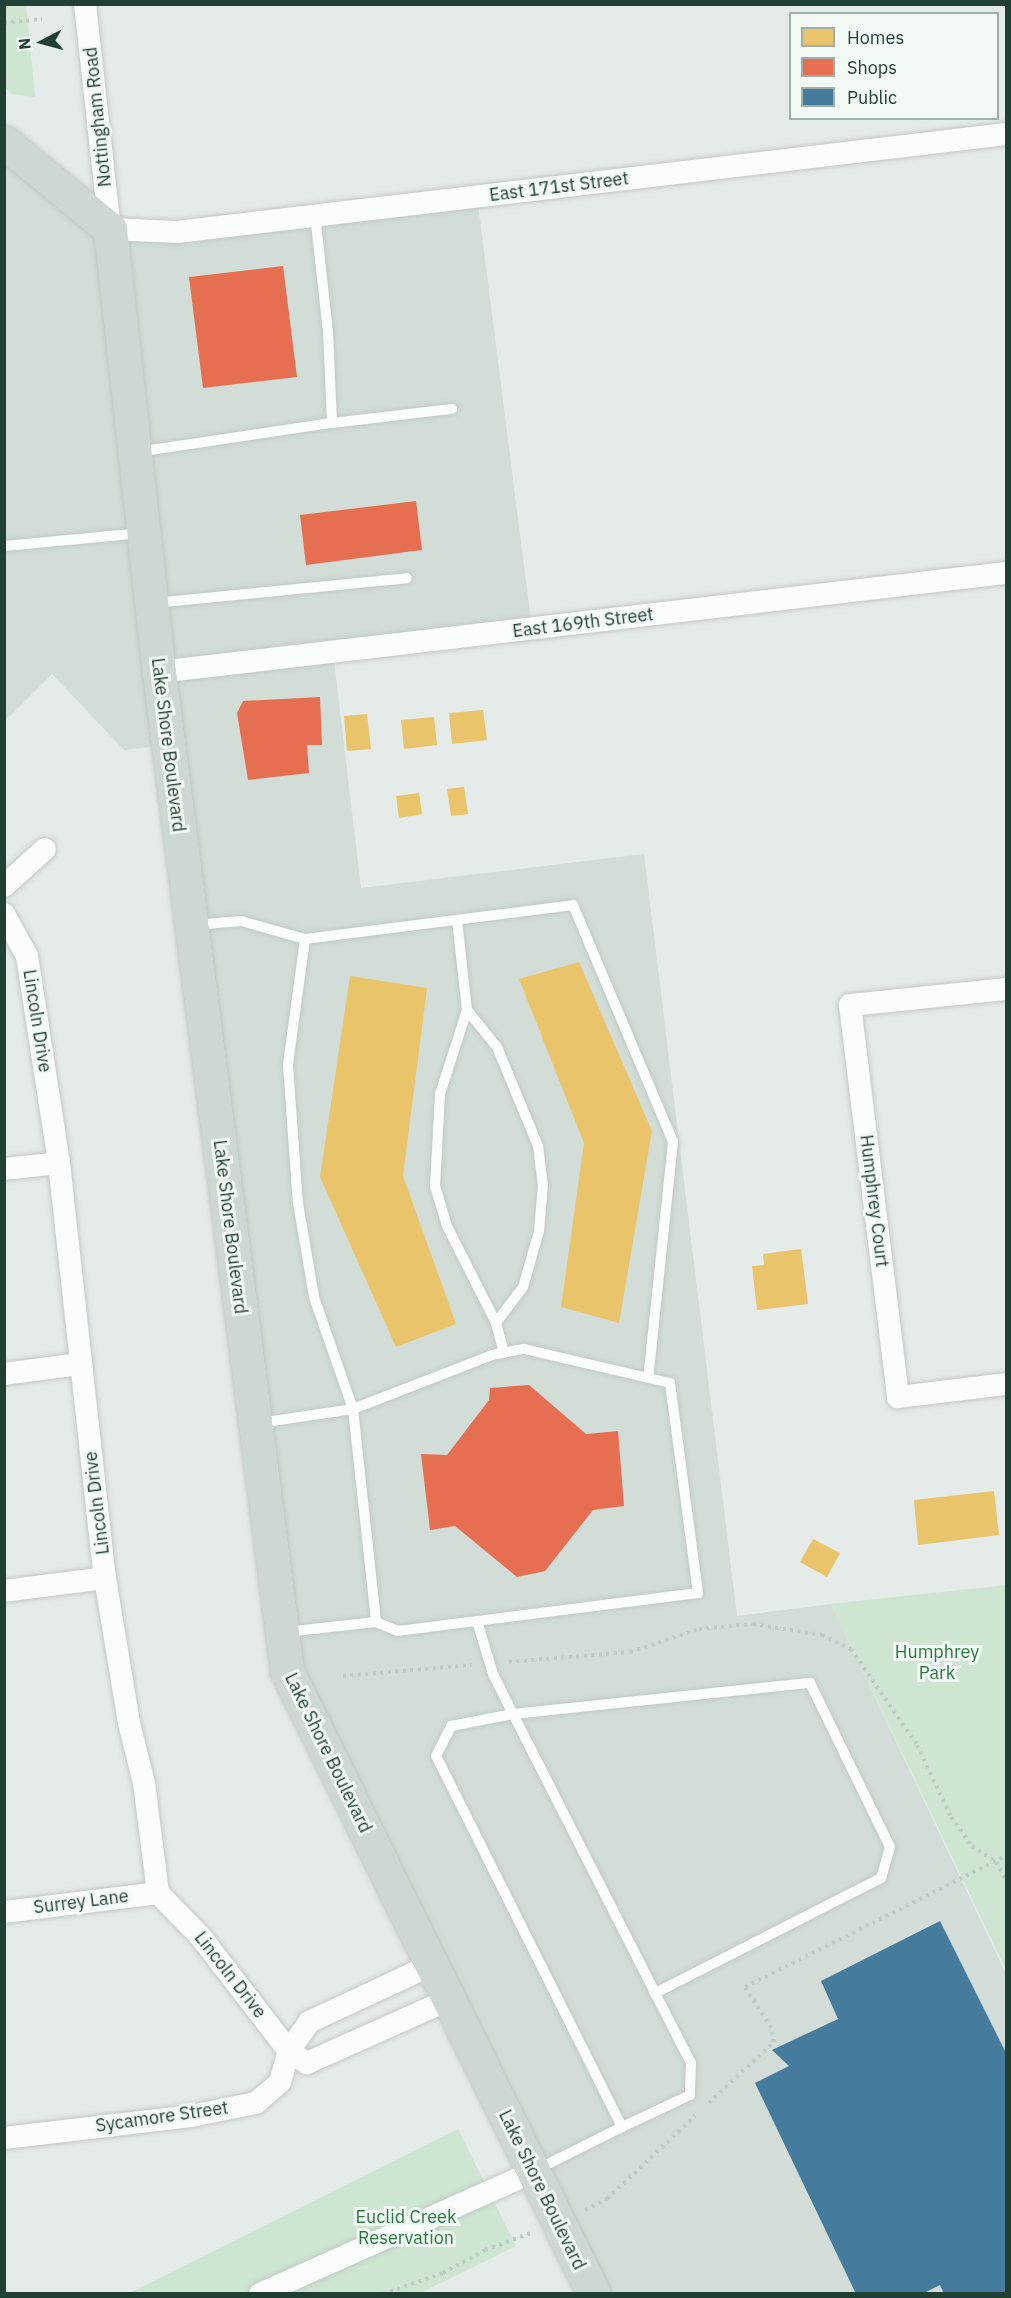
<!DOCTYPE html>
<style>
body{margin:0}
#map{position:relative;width:1011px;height:2298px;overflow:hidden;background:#e5ebe8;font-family:"IBM Plex Sans",sans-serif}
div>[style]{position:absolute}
.built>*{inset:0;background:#d2ddd7}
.green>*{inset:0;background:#cde5d1}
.homes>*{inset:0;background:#e9c46a}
.shops>*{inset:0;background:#e76f51}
.public>*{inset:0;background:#457b9d}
.path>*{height:4px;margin-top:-2px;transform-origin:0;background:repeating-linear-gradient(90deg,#c1cbc6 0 3px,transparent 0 7.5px)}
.roads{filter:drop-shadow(0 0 2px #c2c8c5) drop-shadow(0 0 2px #c2c8c5)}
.service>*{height:10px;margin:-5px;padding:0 5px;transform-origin:5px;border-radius:5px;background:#fbfcfc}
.minor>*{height:22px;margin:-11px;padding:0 11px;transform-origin:11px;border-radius:11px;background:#fbfcfc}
.primary>*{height:33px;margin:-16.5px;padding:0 16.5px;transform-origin:16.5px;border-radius:16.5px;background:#cdd7d3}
span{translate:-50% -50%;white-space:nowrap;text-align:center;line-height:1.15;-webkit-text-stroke:6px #f3faf6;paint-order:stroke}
.street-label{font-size:18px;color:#214034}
.park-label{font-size:18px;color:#277b3d}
.frame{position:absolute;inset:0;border:6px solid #214034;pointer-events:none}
.legend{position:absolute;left:789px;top:12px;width:210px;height:108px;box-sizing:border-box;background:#f3faf6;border:2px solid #9fb0a8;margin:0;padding:8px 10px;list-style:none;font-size:18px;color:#214034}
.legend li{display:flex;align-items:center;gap:12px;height:30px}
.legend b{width:30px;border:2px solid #9fb0a8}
.north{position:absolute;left:12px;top:12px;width:60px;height:60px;-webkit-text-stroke:4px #f3faf6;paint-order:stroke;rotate:264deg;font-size:16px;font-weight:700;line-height:24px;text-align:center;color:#214034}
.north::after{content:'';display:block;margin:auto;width:21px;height:27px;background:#214034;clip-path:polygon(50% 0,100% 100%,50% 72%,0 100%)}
</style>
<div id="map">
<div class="built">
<div style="clip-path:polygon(5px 142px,111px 229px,477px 196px,532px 629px,333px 652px,361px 888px,644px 854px,737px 1616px,831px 1604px,1006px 1974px,1006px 2293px,594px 2293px,287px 1671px,168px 745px,124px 750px,52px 674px,5px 721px)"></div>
</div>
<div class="green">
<div style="clip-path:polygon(5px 4px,26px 5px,35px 97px,12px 94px,5px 88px)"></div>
<div style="clip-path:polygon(1006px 1585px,1006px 1970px,831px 1604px)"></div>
<div style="clip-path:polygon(458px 2129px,516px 2246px,420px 2293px,128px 2294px)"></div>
</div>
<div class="homes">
<div style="clip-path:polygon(483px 710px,487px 740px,452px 744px,449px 713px)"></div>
<div style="clip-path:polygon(367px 714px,371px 749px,347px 751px,344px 716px)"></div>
<div style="clip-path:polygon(434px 717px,437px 745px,404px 749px,401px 720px)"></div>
<div style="clip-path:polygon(464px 787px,468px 814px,451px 816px,447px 789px)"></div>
<div style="clip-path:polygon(419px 793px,422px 814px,399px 818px,396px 796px)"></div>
<div style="clip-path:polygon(579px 962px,652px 1131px,619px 1323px,561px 1307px,584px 1143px,519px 979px)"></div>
<div style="clip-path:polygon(350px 976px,427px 988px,403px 1176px,456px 1324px,396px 1347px,320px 1177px)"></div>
<div style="clip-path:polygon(801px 1249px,808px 1304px,757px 1310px,752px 1266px,764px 1265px,763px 1254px)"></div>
<div style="clip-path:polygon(994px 1491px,999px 1535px,918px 1545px,914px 1500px)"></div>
<div style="clip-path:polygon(813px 1539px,840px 1553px,827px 1577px,800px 1562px)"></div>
</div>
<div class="shops">
<div style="clip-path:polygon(283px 266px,297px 377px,203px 388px,189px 277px)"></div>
<div style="clip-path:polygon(416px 501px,422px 550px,306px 565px,300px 515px)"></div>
<div style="clip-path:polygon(320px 697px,322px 745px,307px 745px,309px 773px,248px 780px,237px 713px,243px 701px)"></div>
<div style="clip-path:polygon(529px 1385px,586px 1434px,618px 1431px,624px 1506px,593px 1510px,545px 1571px,517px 1577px,455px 1526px,430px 1530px,421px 1454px,447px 1455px,489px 1400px,490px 1388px)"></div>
</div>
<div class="public">
<div style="clip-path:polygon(940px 1921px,1006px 2053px,1006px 2294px,944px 2294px,940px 2285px,922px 2294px,856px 2294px,755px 2083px,789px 2066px,772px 2050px,838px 2019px,821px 1981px)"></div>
</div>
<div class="path">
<div style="left:4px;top:23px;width:38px;rotate:-6deg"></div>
<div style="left:509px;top:1662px;width:121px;rotate:-4.7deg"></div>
<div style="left:630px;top:1652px;width:73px;rotate:-18.4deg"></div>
<div style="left:699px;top:1629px;width:54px;rotate:-5.3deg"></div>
<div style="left:753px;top:1624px;width:70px;rotate:9.1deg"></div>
<div style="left:822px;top:1635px;width:32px;rotate:26deg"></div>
<div style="left:851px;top:1649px;width:116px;rotate:55.5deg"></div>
<div style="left:917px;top:1745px;width:80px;rotate:64.7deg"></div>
<div style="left:951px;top:1817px;width:36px;rotate:54deg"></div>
<div style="left:972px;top:1846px;width:29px;rotate:34deg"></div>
<div style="left:996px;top:1862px;width:20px;rotate:60deg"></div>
<div style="left:343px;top:1676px;width:129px;rotate:-4.9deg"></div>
<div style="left:709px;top:2103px;width:89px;rotate:-43.2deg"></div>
<div style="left:774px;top:2042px;width:14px;rotate:-102deg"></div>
<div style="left:771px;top:2028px;width:49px;rotate:-122.4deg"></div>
<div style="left:745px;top:1987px;width:292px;rotate:-26.7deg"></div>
<div style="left:585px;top:2210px;width:25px;rotate:-27deg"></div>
<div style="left:607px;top:2199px;width:121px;rotate:-43.3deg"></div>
<div style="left:383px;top:2294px;width:64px;rotate:-19.3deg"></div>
<div style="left:443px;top:2273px;width:48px;rotate:-28.7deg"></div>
<div style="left:485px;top:2250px;width:49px;rotate:-20.3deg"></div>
</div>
<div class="roads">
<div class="service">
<div style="left:332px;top:423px;width:121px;rotate:-6.7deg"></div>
<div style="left:137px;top:452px;width:197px;rotate:-8.5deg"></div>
<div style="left:332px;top:423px;width:91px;rotate:-92.5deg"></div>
<div style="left:328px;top:332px;width:118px;rotate:-96.3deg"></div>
<div style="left:4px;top:546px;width:139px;rotate:-5.4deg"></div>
<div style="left:154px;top:603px;width:254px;rotate:-5.6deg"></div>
<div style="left:457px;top:920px;width:91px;rotate:83.7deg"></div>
<div style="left:467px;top:1010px;width:88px;rotate:107.8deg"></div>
<div style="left:440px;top:1094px;width:92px;rotate:93.1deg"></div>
<div style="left:435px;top:1186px;width:42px;rotate:73.3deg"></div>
<div style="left:447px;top:1226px;width:109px;rotate:63.2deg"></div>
<div style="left:496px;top:1323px;width:31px;rotate:75deg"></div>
<div style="left:194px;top:925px;width:47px;rotate:-4.9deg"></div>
<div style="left:241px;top:921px;width:66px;rotate:15.7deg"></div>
<div style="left:305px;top:939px;width:270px;rotate:-7.2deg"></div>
<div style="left:573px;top:905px;width:257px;rotate:67.1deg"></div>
<div style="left:673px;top:1142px;width:237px;rotate:96deg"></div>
<div style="left:305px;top:939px;width:127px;rotate:97.7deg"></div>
<div style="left:288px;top:1065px;width:138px;rotate:85.9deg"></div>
<div style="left:298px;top:1203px;width:95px;rotate:80.3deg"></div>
<div style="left:314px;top:1297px;width:119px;rotate:70.8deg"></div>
<div style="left:353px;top:1409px;width:214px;rotate:83.8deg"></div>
<div style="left:467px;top:1010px;width:48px;rotate:51deg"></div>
<div style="left:497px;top:1047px;width:107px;rotate:67.5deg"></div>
<div style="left:538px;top:1146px;width:39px;rotate:83deg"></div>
<div style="left:543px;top:1185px;width:46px;rotate:95deg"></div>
<div style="left:539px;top:1231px;width:58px;rotate:105.9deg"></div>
<div style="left:523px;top:1287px;width:45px;rotate:126.9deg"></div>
<div style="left:259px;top:1423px;width:95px;rotate:-8.5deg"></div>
<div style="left:353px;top:1409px;width:149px;rotate:-21.2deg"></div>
<div style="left:492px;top:1355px;width:33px;rotate:-11deg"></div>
<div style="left:524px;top:1349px;width:150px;rotate:13.1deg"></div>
<div style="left:670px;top:1383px;width:212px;rotate:82.4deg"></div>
<div style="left:698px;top:1593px;width:302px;rotate:172.8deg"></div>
<div style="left:398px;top:1631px;width:24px;rotate:-158deg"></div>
<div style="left:376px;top:1622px;width:91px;rotate:173.7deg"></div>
<div style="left:477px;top:1621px;width:55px;rotate:73.2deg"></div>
<div style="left:493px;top:1674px;width:45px;rotate:63.4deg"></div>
<div style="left:513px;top:1714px;width:313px;rotate:63deg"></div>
<div style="left:655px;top:1993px;width:79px;rotate:62.8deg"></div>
<div style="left:691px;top:2063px;width:32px;rotate:92deg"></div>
<div style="left:690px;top:2095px;width:75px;rotate:154.8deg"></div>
<div style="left:622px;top:2127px;width:415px;rotate:-116.6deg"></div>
<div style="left:436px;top:1756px;width:34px;rotate:-63deg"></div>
<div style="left:451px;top:1726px;width:63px;rotate:-11deg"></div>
<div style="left:513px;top:1714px;width:299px;rotate:-6deg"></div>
<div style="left:810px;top:1683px;width:182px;rotate:64deg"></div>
<div style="left:890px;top:1847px;width:32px;rotate:106deg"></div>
<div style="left:881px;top:1878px;width:254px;rotate:153deg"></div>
<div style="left:536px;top:2170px;width:96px;rotate:-26.6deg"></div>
</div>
<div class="minor">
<div style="left:85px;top:4px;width:226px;rotate:83.7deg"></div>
<div style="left:110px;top:229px;width:67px;rotate:2.6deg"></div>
<div style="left:177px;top:232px;width:835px;rotate:-6.74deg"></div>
<div style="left:159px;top:672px;width:853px;rotate:-6.67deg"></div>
<div style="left:4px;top:886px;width:55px;rotate:-42.1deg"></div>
<div style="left:4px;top:914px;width:48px;rotate:61.3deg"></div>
<div style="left:27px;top:956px;width:209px;rotate:81.2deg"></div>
<div style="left:59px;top:1163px;width:418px;rotate:83.7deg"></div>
<div style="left:105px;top:1578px;width:147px;rotate:80.6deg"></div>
<div style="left:129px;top:1723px;width:62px;rotate:76deg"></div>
<div style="left:144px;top:1783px;width:111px;rotate:82.7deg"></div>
<div style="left:158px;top:1893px;width:60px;rotate:45.7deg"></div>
<div style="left:200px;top:1936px;width:145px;rotate:52.3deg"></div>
<div style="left:289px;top:2051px;width:22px;rotate:34deg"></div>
<div style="left:307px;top:2063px;width:154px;rotate:-24.1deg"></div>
<div style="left:1006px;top:989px;width:157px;rotate:174.1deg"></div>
<div style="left:850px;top:1005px;width:395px;rotate:83deg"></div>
<div style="left:898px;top:1397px;width:109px;rotate:-6.9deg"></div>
<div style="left:4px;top:1169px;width:55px;rotate:-6.2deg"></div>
<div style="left:4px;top:1374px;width:77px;rotate:-7.5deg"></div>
<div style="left:4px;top:1591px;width:102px;rotate:-7.3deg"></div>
<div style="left:4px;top:1912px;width:155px;rotate:-7deg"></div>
<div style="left:4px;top:2138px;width:188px;rotate:-6.7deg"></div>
<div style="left:191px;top:2116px;width:66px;rotate:-11.3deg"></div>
<div style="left:256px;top:2103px;width:32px;rotate:-41deg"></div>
<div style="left:280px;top:2082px;width:32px;rotate:-74deg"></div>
<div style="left:289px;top:2051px;width:35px;rotate:-55deg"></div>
<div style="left:309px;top:2022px;width:135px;rotate:-25deg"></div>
<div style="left:260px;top:2294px;width:299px;rotate:-24.1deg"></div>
</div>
<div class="primary">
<div style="left:4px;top:142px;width:137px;rotate:39.4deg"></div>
<div style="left:110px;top:229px;width:446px;rotate:83.7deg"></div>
<div style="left:159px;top:672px;width:1007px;rotate:82.7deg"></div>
<div style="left:287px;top:1671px;width:695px;rotate:63.77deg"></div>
</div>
</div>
<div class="street-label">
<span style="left:98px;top:117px;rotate:-96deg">Nottingham Road</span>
<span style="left:559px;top:187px;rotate:-7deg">East 171st Street</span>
<span style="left:583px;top:623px;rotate:-7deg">East 169th Street</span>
<span style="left:168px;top:745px;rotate:83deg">Lake Shore Boulevard</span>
<span style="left:37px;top:1021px;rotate:81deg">Lincoln Drive</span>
<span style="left:874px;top:1201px;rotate:83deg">Humphrey Court</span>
<span style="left:230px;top:1227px;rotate:83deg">Lake Shore Boulevard</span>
<span style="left:97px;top:1503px;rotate:-97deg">Lincoln Drive</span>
<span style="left:328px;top:1753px;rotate:64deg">Lake Shore Boulevard</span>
<span style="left:81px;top:1902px;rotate:-7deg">Surrey Lane</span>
<span style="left:230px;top:1975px;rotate:52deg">Lincoln Drive</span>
<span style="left:162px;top:2117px;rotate:-8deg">Sycamore Street</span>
<span style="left:542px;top:2190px;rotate:64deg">Lake Shore Boulevard</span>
</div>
<div class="park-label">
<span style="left:937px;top:1663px">Humphrey<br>Park</span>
<span style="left:406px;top:2228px">Euclid Creek<br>Reservation</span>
</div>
<div class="frame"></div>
<ul class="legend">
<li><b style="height:16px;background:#e9c46a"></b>Homes</li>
<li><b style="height:16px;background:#e76f51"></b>Shops</li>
<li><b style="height:16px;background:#457b9d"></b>Public</li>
</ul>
<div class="north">N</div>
</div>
